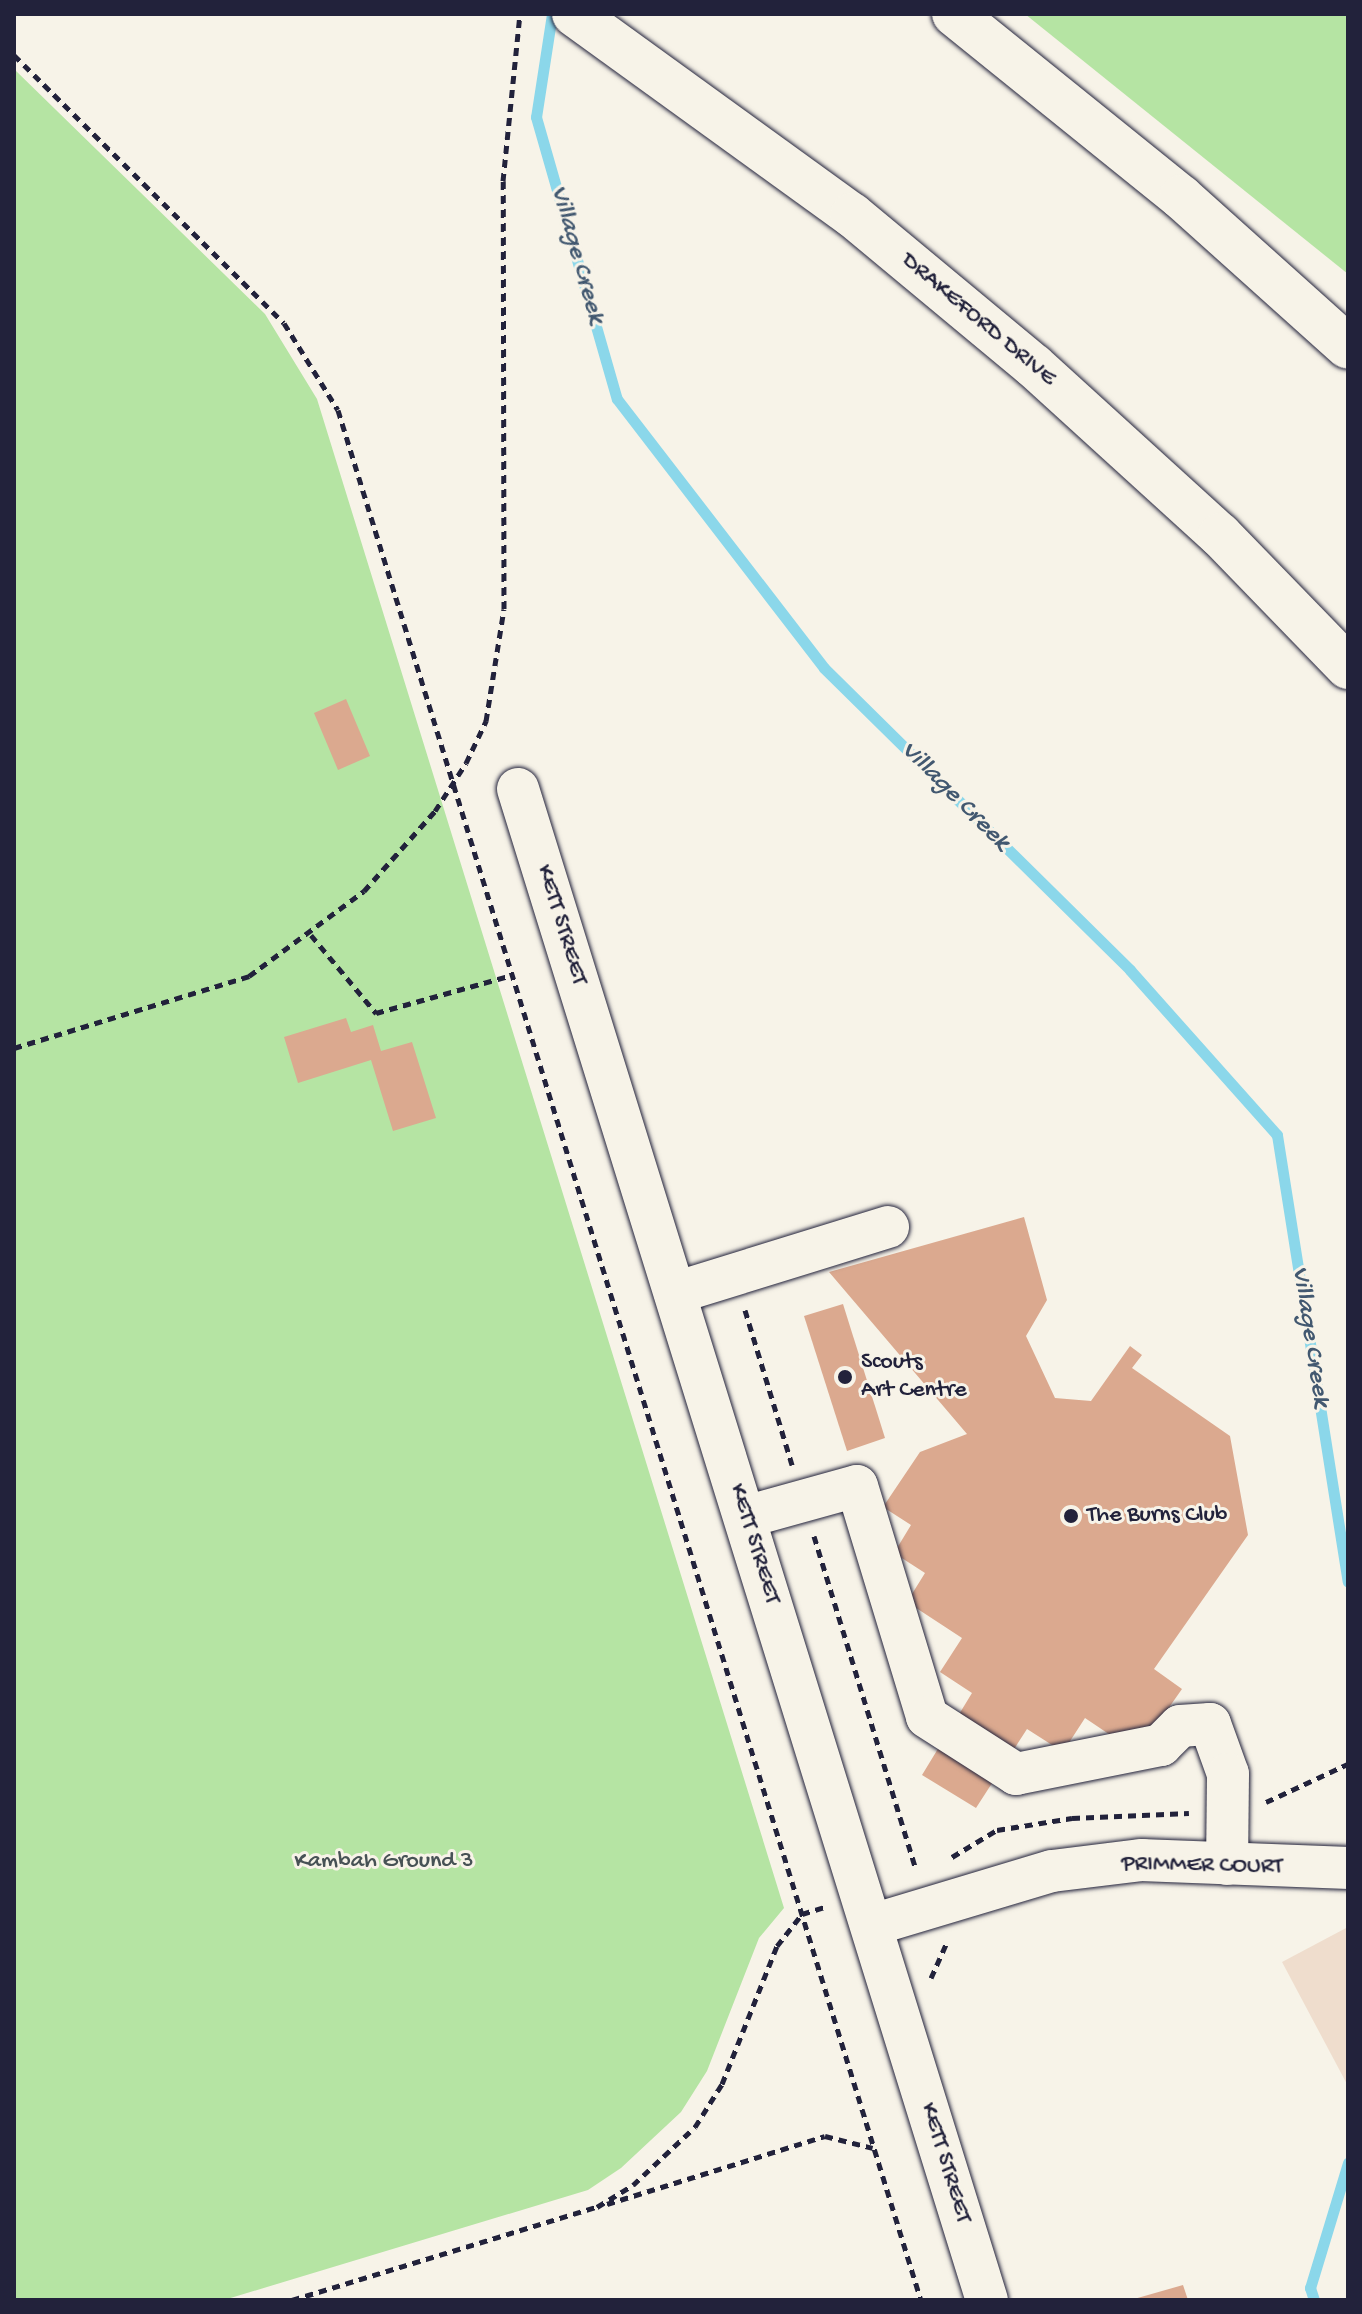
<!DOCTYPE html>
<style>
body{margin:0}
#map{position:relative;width:1362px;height:2314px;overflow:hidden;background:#f7f3e8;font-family:"Gochi Hand",sans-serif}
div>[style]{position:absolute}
.built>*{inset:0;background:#efddcd}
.green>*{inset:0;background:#b5e4a3}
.stream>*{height:11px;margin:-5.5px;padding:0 5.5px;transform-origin:5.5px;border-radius:5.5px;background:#8bd7ea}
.building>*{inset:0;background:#dba98f}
.path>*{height:5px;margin-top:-2.5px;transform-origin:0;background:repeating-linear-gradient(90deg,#22223b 0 8px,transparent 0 14px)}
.roads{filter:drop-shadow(0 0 2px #22223b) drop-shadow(0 0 2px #22223b)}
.minor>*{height:42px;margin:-21px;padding:0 21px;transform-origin:21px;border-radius:21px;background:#f7f3e8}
.highway>*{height:44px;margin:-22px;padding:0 22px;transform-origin:22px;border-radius:22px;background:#f7f3e8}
.dots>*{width:22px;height:22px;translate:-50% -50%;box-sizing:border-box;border:4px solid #f7f3e8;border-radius:50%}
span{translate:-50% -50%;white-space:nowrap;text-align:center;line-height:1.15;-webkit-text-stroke:6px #f7f3e8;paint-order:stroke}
.street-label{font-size:24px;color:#22223b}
.poi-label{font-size:24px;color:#22223b}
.left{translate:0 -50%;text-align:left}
.park-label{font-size:24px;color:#475255}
.water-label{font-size:26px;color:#425870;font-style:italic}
.frame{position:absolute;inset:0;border:16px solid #22223b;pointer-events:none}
</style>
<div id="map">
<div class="built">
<div style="clip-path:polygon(1348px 1927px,1348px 2086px,1282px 1962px)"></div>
</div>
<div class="green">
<div style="clip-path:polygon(1025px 14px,1348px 14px,1348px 274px)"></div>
<div style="clip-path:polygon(14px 69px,265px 314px,317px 399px,784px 1908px,759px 1938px,707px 2071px,681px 2112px,621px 2168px,588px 2190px,224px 2300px,14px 2300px)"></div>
</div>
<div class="stream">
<div style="left:552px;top:14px;width:104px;rotate:98.8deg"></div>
<div style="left:536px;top:117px;width:293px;rotate:74deg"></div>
<div style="left:617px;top:399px;width:339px;rotate:52.4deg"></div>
<div style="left:824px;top:668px;width:430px;rotate:44.6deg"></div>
<div style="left:1130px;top:970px;width:221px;rotate:48.3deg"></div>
<div style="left:1277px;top:1135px;width:452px;rotate:81deg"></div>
<div style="left:1314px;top:2300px;width:13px;rotate:-108deg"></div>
<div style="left:1310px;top:2288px;width:131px;rotate:-73.1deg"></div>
</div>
<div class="building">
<div style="clip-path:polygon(346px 699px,370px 756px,338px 770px,314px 713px)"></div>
<div style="clip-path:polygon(346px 1018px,351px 1032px,373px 1025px,381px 1051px,412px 1042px,436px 1118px,393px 1131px,371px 1060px,298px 1083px,284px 1037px)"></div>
<div style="clip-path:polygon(1024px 1217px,1047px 1300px,1026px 1336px,1055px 1398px,1091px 1401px,1130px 1346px,1142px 1355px,1132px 1368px,1230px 1436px,1248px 1535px,1154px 1669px,1182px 1689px,1137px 1753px,1085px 1718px,1063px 1752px,1027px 1729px,976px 1808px,922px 1775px,972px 1693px,940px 1672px,962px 1638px,907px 1602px,925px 1573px,894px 1553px,911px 1525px,883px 1507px,920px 1452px,967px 1434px,829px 1272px)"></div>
<div style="clip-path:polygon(843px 1304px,885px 1438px,847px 1451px,804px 1316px)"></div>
<div style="clip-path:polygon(1183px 2285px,1188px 2300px,1134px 2300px,1134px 2299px)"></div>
</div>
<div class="path">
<div style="left:14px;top:55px;width:380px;rotate:44.8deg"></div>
<div style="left:284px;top:323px;width:102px;rotate:58.2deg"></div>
<div style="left:338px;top:410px;width:1978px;rotate:72.86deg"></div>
<div style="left:311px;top:935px;width:102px;rotate:50.2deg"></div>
<div style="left:376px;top:1013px;width:141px;rotate:-15.6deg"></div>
<div style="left:14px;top:1048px;width:246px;rotate:-17deg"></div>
<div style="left:249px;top:976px;width:143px;rotate:-36.5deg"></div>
<div style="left:364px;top:891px;width:107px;rotate:-48.4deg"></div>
<div style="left:435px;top:811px;width:57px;rotate:-57.1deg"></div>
<div style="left:466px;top:763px;width:47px;rotate:-64.5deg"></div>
<div style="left:486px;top:721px;width:113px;rotate:-80.9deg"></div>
<div style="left:504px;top:609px;width:428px;rotate:-90.1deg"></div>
<div style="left:503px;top:181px;width:168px;rotate:-84.2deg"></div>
<div style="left:745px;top:1310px;width:162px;rotate:73.1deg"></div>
<div style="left:814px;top:1536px;width:348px;rotate:73deg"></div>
<div style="left:1266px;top:1802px;width:90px;rotate:-24.9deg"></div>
<div style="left:952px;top:1857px;width:52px;rotate:-31deg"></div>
<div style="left:997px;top:1830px;width:76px;rotate:-9.1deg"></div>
<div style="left:1072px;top:1818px;width:117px;rotate:-2.4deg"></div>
<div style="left:931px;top:1978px;width:37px;rotate:-66deg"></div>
<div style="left:607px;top:2204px;width:228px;rotate:-17.3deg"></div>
<div style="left:825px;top:2136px;width:49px;rotate:14deg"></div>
<div style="left:292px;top:2300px;width:319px;rotate:-17deg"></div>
<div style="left:597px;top:2207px;width:42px;rotate:-31.4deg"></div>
<div style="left:633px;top:2185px;width:85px;rotate:-43.1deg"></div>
<div style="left:695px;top:2127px;width:51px;rotate:-57.9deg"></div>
<div style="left:722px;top:2084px;width:149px;rotate:-68.3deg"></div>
<div style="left:777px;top:1946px;width:41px;rotate:-52deg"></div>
<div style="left:802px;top:1914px;width:24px;rotate:-17deg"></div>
</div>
<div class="roads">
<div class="minor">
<div style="left:518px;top:789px;width:1582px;rotate:72.76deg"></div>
<div style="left:675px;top:1293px;width:223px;rotate:-17.2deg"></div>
<div style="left:745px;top:1517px;width:116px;rotate:-15.5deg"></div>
<div style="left:857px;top:1486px;width:241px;rotate:73.1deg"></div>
<div style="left:927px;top:1717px;width:106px;rotate:32.6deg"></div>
<div style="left:1016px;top:1774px;width:148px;rotate:-11.3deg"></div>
<div style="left:1161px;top:1745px;width:27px;rotate:-45deg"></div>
<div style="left:1180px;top:1726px;width:30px;rotate:-4deg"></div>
<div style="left:1210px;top:1724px;width:53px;rotate:70.2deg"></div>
<div style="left:1228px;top:1774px;width:90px;rotate:90.6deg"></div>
<div style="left:872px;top:1925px;width:188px;rotate:-16.7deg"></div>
<div style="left:1052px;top:1871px;width:91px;rotate:-7deg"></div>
<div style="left:1142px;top:1860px;width:206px;rotate:2.2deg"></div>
</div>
<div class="highway">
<div style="left:574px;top:14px;width:343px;rotate:35.9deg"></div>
<div style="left:852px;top:215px;width:236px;rotate:39.7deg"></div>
<div style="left:1034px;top:366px;width:251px;rotate:42.3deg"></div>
<div style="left:1220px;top:535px;width:184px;rotate:45.9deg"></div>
<div style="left:954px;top:14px;width:292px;rotate:38.9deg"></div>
<div style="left:1181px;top:197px;width:224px;rotate:41.9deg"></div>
</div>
</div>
<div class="dots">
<div style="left:845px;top:1377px;background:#22223b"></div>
<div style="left:1071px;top:1516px;background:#22223b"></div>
</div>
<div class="street-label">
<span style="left:978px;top:320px;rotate:40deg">DRAKEFORD DRIVE</span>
<span style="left:561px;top:925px;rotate:73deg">KETT STREET</span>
<span style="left:754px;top:1544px;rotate:73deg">KETT STREET</span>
<span style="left:1202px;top:1866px;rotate:1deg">PRIMMER COURT</span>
<span style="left:945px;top:2163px;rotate:73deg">KETT STREET</span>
</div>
<div class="poi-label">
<span class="left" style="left:861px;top:1377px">Scouts<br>Art Centre</span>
<span class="left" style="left:1087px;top:1516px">The Burns Club</span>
</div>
<div class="park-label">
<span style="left:384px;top:1862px">Kambah Ground 3</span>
</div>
<div class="water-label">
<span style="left:576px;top:255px;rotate:74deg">Village Creek</span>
<span style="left:954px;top:797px;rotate:45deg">Village Creek</span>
<span style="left:1309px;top:1337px;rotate:81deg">Village Creek</span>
</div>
<div class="frame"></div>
</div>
